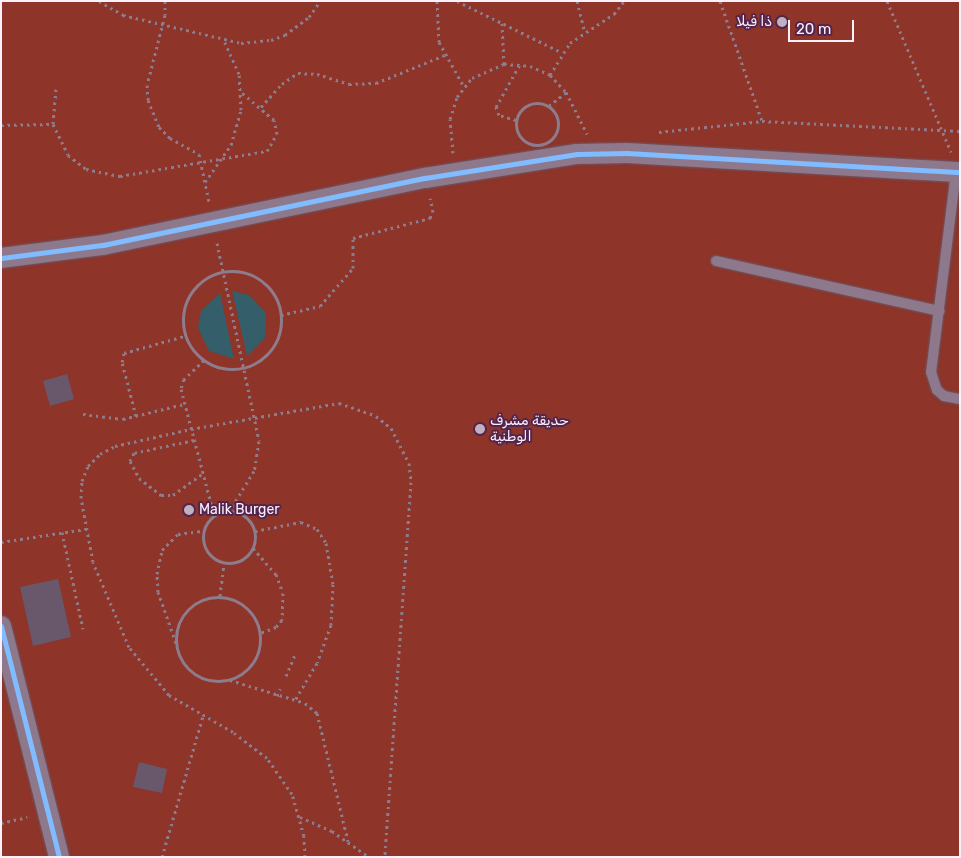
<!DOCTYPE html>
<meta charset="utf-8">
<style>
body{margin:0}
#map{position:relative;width:961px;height:858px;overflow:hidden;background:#543a51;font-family:Rubik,"Noto Naskh Arabic",sans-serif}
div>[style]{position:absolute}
.green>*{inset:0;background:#8e3429}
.water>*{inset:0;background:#345e6a}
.building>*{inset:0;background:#69576c}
.path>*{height:3px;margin-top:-1.5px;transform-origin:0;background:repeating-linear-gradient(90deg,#8e7c8c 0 2.5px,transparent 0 6.5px)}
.path>.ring{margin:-1.5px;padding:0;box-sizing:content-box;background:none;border:3px solid #8e7c8c;border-radius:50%}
.roads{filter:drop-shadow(0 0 1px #6b5868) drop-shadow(0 0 1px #6b5868)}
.service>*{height:10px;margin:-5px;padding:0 5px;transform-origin:5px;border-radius:5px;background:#8d798b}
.minor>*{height:20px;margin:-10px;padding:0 10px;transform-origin:10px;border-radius:10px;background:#8d798b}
.cycleway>*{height:5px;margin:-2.5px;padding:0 2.5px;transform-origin:2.5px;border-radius:2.5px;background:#80bcff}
.dots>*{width:14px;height:14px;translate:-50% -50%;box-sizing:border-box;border:2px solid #53244d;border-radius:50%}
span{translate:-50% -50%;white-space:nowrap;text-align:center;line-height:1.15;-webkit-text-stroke:4px #53244d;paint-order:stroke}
.poi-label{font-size:14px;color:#fcf0fa}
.right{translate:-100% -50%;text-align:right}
.left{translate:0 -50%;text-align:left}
.frame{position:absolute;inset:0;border:2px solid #fcf0fa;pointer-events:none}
.scale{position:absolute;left:788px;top:20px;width:66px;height:22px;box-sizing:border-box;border:2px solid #fcf0fa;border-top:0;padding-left:6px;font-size:15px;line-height:18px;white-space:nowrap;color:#fcf0fa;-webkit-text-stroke:4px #53244d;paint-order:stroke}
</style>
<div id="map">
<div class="green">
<div style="clip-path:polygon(1px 1px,960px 1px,960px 857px,1px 857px)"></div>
</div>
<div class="water">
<div style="clip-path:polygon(232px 291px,249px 295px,266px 313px,265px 338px,247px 356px)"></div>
<div style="clip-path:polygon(220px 293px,234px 359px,209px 351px,198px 328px,201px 311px)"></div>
</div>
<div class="building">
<div style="clip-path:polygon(67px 374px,74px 399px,50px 406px,43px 381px)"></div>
<div style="clip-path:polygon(58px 579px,71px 637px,33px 646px,20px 587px)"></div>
<div style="clip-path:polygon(139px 762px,167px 769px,162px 793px,133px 787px)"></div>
</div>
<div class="path">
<div style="left:99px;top:1px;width:28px;rotate:30deg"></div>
<div style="left:123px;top:15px;width:121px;rotate:13.3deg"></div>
<div style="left:241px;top:43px;width:30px;rotate:-6deg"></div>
<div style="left:271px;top:40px;width:15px;rotate:-20deg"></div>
<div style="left:285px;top:35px;width:30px;rotate:-37deg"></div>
<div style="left:309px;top:17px;width:19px;rotate:-55deg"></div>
<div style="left:165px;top:1px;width:14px;rotate:90deg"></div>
<div style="left:165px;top:15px;width:72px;rotate:104.4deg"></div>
<div style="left:147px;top:85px;width:15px;rotate:86deg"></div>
<div style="left:148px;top:100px;width:29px;rotate:68deg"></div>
<div style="left:159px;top:127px;width:16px;rotate:45deg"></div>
<div style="left:170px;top:138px;width:33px;rotate:29deg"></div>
<div style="left:199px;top:154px;width:49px;rotate:78.2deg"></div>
<div style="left:437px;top:1px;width:41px;rotate:87.2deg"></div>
<div style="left:439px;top:42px;width:51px;rotate:60.9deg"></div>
<div style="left:457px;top:1px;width:116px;rotate:26.1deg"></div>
<div style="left:577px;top:1px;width:32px;rotate:76deg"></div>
<div style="left:720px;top:1px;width:127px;rotate:70.7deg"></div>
<div style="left:887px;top:1px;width:164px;rotate:67deg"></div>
<div style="left:502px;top:23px;width:41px;rotate:87.2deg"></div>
<div style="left:550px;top:75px;width:38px;rotate:-58deg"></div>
<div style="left:570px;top:43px;width:53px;rotate:-33.4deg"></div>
<div style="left:614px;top:14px;width:16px;rotate:-52deg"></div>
<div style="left:56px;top:89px;width:35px;rotate:95deg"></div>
<div style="left:53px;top:124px;width:34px;rotate:64deg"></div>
<div style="left:68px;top:155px;width:23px;rotate:38deg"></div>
<div style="left:86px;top:169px;width:35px;rotate:12deg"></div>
<div style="left:120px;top:176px;width:149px;rotate:-9.7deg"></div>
<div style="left:267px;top:151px;width:20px;rotate:-60deg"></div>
<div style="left:277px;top:134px;width:14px;rotate:-102deg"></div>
<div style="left:274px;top:120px;width:43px;rotate:-139.7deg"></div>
<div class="ring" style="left:516px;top:103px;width:39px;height:39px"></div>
<div style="left:549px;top:106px;width:22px;rotate:-39deg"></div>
<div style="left:261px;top:107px;width:31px;rotate:-48deg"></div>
<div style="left:282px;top:84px;width:19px;rotate:-35deg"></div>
<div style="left:298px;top:73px;width:19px;rotate:3deg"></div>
<div style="left:317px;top:74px;width:34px;rotate:17deg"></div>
<div style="left:349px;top:84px;width:27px;rotate:-2deg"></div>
<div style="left:376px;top:83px;width:74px;rotate:-22.1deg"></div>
<div style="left:516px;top:120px;width:18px;rotate:-164deg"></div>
<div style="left:499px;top:115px;width:9px;rotate:-111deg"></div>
<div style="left:496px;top:107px;width:49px;rotate:-60.8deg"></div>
<div style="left:1px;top:125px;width:52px;rotate:-1.1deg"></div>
<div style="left:659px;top:132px;width:104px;rotate:-6.1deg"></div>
<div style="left:762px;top:121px;width:198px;rotate:2.9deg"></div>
<div style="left:453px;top:153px;width:34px;rotate:-95deg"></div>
<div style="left:450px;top:119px;width:23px;rotate:-72deg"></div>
<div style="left:457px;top:97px;width:24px;rotate:-52deg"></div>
<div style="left:472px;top:78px;width:35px;rotate:-24deg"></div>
<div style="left:504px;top:64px;width:26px;rotate:4deg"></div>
<div style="left:530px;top:66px;width:22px;rotate:24deg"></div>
<div style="left:550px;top:75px;width:23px;rotate:47deg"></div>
<div style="left:566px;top:92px;width:47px;rotate:63.4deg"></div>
<div style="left:205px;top:182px;width:45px;rotate:-54.9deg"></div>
<div style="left:231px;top:145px;width:36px;rotate:-74deg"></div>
<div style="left:241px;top:110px;width:36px;rotate:-93deg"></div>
<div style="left:239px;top:74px;width:36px;rotate:-114deg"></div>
<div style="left:217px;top:243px;width:202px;rotate:78deg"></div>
<div style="left:259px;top:441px;width:30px;rotate:99deg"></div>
<div style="left:254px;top:471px;width:46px;rotate:121.6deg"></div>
<div class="ring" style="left:183px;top:271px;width:95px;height:95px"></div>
<div style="left:281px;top:315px;width:40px;rotate:-13deg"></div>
<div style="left:320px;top:306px;width:50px;rotate:-49deg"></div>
<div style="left:353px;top:268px;width:30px;rotate:-90deg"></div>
<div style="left:353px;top:238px;width:80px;rotate:-14.6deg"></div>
<div style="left:430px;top:218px;width:7px;rotate:-63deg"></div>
<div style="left:433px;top:212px;width:14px;rotate:-102deg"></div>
<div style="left:204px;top:360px;width:28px;rotate:136deg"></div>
<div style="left:184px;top:379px;width:10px;rotate:107deg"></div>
<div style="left:181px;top:389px;width:130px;rotate:75.3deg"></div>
<div style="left:83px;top:414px;width:40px;rotate:7.1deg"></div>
<div style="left:123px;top:419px;width:63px;rotate:-13.8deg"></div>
<div style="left:136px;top:416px;width:56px;rotate:-104.5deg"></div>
<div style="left:122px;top:362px;width:9px;rotate:-77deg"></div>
<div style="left:124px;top:353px;width:63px;rotate:-15.6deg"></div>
<div style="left:194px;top:440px;width:61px;rotate:167.8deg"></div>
<div style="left:134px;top:453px;width:9px;rotate:117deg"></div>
<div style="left:130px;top:461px;width:19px;rotate:62deg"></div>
<div style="left:139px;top:478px;width:28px;rotate:38deg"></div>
<div style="left:161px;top:495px;width:12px"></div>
<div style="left:173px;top:495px;width:37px;rotate:-36deg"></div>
<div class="ring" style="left:203px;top:511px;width:49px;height:49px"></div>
<div style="left:255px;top:531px;width:47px;rotate:-11.1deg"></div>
<div style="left:301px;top:522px;width:17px;rotate:24deg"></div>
<div style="left:317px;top:529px;width:17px;rotate:57deg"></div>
<div style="left:326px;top:543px;width:42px;rotate:80.3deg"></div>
<div style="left:333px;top:584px;width:41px;rotate:92.8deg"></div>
<div style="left:331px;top:625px;width:40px;rotate:110.2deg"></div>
<div style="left:317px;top:663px;width:43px;rotate:120.7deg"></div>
<div style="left:62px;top:532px;width:99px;rotate:77.8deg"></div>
<div style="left:1px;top:542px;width:86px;rotate:-8.7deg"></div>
<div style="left:253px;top:548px;width:35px;rotate:49deg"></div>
<div style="left:276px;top:574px;width:20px;rotate:70deg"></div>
<div style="left:283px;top:593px;width:27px;rotate:92deg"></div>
<div style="left:282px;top:620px;width:9px;rotate:131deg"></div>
<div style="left:276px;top:627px;width:17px;rotate:159deg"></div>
<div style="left:220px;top:596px;width:34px;rotate:-83deg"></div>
<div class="ring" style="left:176px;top:597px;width:81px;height:81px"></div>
<div style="left:176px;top:643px;width:54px;rotate:-109.4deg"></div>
<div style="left:158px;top:592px;width:18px;rotate:-93deg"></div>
<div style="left:157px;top:574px;width:25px;rotate:-78deg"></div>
<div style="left:162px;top:550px;width:23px;rotate:-45deg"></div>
<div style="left:178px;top:534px;width:26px;rotate:-7deg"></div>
<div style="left:286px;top:676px;width:23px;rotate:-67deg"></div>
<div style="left:230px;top:680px;width:78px;rotate:17deg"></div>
<div style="left:305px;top:703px;width:16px;rotate:40deg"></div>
<div style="left:317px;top:713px;width:132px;rotate:76.4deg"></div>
<div style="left:277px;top:696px;width:8px;rotate:-67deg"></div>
<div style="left:300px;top:817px;width:35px;rotate:24deg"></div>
<div style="left:332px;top:831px;width:45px;rotate:35.1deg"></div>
<div style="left:1px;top:823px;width:27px;rotate:-13deg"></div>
<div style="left:162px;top:857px;width:147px;rotate:-73.8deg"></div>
<div style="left:305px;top:857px;width:21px;rotate:-93deg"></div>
<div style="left:304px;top:836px;width:44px;rotate:-105.9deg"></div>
<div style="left:292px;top:794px;width:44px;rotate:-124.8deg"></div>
<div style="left:267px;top:758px;width:43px;rotate:-142.6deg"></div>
<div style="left:233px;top:732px;width:74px;rotate:-150deg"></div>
<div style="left:169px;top:695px;width:62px;rotate:-129.8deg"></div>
<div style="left:129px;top:647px;width:92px;rotate:-113deg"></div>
<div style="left:93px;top:562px;width:65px;rotate:-100.6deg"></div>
<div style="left:81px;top:498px;width:17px;rotate:-87deg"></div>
<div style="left:82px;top:481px;width:16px;rotate:-68deg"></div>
<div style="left:88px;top:466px;width:17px;rotate:-45deg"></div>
<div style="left:100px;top:454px;width:17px;rotate:-28deg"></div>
<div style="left:115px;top:446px;width:78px;rotate:-12.6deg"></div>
<div style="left:191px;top:429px;width:150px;rotate:-10deg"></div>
<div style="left:339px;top:403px;width:39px;rotate:19deg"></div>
<div style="left:376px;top:416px;width:19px;rotate:39deg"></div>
<div style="left:391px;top:428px;width:39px;rotate:63deg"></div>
<div style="left:409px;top:463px;width:19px;rotate:84deg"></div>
<div style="left:411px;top:482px;width:376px;rotate:94deg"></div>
</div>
<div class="roads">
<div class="service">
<div style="left:956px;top:172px;width:202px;rotate:97.1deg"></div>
<div style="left:931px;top:372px;width:19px;rotate:72deg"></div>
<div style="left:937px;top:390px;width:9px;rotate:41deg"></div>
<div style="left:944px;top:396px;width:16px;rotate:11deg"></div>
<div style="left:716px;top:261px;width:229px;rotate:12.6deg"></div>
</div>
<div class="minor">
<div style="left:1px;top:258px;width:103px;rotate:-7.3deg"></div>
<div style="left:103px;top:245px;width:329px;rotate:-11.8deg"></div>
<div style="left:425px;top:178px;width:154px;rotate:-9deg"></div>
<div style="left:577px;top:154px;width:50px;rotate:-1.1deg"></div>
<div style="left:627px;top:153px;width:334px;rotate:3.3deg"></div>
<div style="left:1px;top:626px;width:238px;rotate:75.9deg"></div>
</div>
</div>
<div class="cycleway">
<div style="left:1px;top:258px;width:103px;rotate:-7.3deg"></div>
<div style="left:103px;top:245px;width:329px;rotate:-11.8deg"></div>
<div style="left:425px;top:178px;width:154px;rotate:-9deg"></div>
<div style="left:577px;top:154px;width:50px;rotate:-1.1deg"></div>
<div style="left:627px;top:153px;width:334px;rotate:3.3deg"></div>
<div style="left:1px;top:626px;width:238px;rotate:75.9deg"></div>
</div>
<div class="dots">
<div style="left:782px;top:22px;background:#c1b0bf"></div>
<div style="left:480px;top:429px;background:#c1b0bf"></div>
<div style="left:189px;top:510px;background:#c1b0bf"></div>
</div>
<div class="poi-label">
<span class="right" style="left:772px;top:22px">ذا فيلا</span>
<span class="left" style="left:490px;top:429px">حديقة مشرف<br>الوطنية</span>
<span class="left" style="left:199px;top:510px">Malik Burger</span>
</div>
<div class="frame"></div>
<div class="scale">20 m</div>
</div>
